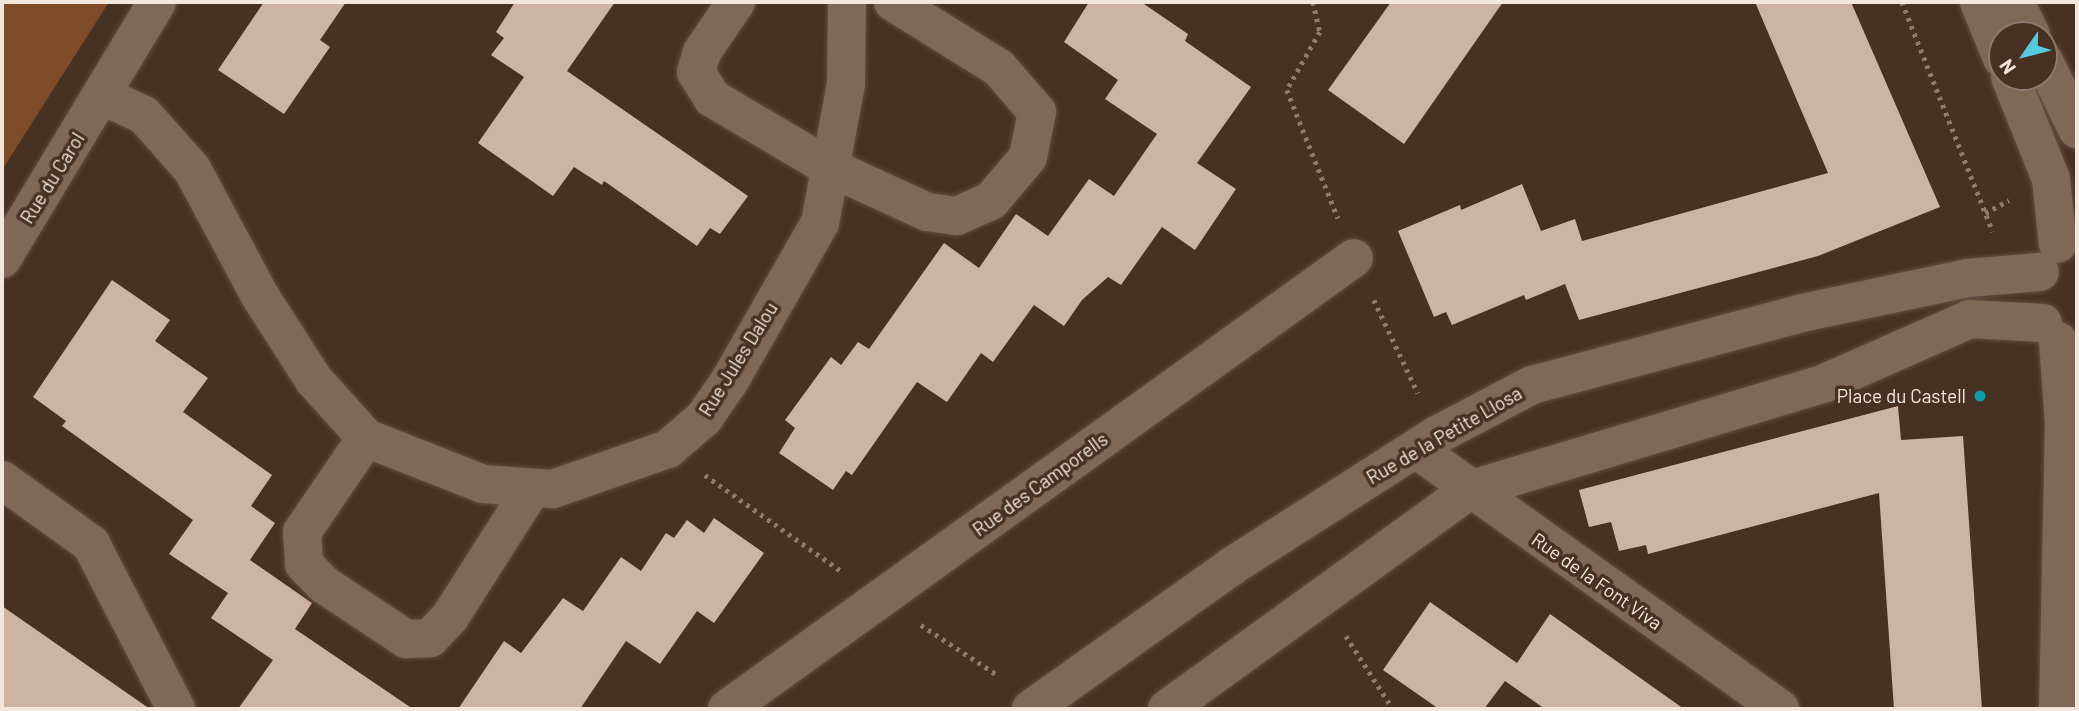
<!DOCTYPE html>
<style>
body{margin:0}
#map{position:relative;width:2079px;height:711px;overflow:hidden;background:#463123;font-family:Barlow,sans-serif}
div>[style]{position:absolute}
.green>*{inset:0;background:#7e4c29}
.building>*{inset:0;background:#cdb3a2}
.path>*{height:4.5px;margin-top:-2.25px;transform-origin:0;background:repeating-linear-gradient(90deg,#8b7a6e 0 3.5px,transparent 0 8.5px)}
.roads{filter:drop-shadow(0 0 2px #604e42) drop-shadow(0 0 2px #604e42)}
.minor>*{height:38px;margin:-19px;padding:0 19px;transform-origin:19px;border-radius:19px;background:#806859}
.dots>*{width:19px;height:19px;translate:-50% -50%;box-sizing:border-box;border:4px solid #463123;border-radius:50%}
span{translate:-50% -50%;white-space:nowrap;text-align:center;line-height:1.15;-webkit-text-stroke:7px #463123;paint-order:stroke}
.street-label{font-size:19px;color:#f3e6dd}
.poi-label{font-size:19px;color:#f3e6dd}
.right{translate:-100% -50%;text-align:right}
.frame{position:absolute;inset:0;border:4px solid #f3e6dd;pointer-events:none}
.north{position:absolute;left:1988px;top:21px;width:70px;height:70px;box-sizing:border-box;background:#463123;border:2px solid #8b796d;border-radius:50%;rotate:235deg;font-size:19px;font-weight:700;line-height:28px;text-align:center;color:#f3e6dd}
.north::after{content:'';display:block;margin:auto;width:24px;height:32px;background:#56c9e1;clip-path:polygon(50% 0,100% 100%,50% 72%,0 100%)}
</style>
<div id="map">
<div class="green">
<div style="clip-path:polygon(2px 2px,109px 2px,2px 170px)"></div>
</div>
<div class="building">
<div style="clip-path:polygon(264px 2px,346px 2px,320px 40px,330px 47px,284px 114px,218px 70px)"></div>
<div style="clip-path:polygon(515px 2px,615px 2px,567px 71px,748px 196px,720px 234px,710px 228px,697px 246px,604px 181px,602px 185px,574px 167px,553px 196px,478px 143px,524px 77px,491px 55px,504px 38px,496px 32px)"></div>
<div style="clip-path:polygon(1089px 2px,1141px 2px,1188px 34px,1185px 41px,1251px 87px,1197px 163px,1236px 189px,1195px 250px,1162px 227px,1121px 285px,1108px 277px,1082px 300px,1064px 326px,1034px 305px,993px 362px,981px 353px,947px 402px,917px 382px,852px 475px,846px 471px,833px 490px,779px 453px,795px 428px,785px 420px,831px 357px,841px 365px,858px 342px,869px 349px,944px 243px,979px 268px,1016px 214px,1048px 236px,1089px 179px,1114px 196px,1157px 134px,1105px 99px,1118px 80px,1064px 42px)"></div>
<div style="clip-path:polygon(1391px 2px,1503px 2px,1404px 144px,1328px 90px)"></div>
<div style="clip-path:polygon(1755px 2px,1851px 2px,1940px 207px,1818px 256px,1579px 320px,1565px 284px,1526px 300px,1524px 295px,1452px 325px,1446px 312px,1434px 317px,1398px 231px,1460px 205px,1461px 210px,1522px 184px,1541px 231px,1575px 219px,1582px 241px,1828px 173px)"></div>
<div style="clip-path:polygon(112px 280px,170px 320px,155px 341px,208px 378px,183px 412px,272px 475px,251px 506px,275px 523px,250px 560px,312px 603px,295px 629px,413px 709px,238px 709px,273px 660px,211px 618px,228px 593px,169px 554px,193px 520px,62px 426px,66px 421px,33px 397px)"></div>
<div style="clip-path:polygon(1898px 406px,1901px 440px,1963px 436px,1982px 709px,1894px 709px,1879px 493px,1648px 554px,1646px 545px,1619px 551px,1611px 522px,1589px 527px,1579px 490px)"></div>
<div style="clip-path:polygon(714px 518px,764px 553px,714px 623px,697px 611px,660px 664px,626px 641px,580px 709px,458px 709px,504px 641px,521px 653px,563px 598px,583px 611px,621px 557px,641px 571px,666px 533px,674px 538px,687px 520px,704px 533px)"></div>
<div style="clip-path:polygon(1430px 602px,1517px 663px,1550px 614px,1684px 709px,1545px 709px,1505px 681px,1484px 709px,1439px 709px,1383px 670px)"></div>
<div style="clip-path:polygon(2px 606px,150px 709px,2px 709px)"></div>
</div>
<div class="path">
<div style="left:1313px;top:2px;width:31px;rotate:77deg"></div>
<div style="left:1320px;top:32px;width:67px;rotate:119.6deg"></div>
<div style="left:1287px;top:90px;width:138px;rotate:68.3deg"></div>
<div style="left:1902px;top:2px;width:247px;rotate:68.4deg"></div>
<div style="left:1985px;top:213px;width:27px;rotate:-28deg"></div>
<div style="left:1374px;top:300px;width:103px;rotate:64.7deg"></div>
<div style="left:705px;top:475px;width:166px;rotate:35.2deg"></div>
<div style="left:921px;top:625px;width:93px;rotate:33.2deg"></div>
<div style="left:1346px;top:636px;width:87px;rotate:57.2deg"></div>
</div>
<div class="roads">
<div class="minor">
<div style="left:736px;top:2px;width:60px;rotate:124.2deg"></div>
<div style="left:702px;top:52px;width:21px;rotate:107deg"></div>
<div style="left:696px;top:72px;width:31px;rotate:58deg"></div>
<div style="left:712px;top:98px;width:134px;rotate:30.6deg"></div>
<div style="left:827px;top:166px;width:110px;rotate:24.7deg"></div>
<div style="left:927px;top:212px;width:30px;rotate:8deg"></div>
<div style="left:957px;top:216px;width:37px;rotate:-24deg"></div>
<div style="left:991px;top:201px;width:57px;rotate:-49.9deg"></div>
<div style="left:1028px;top:157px;width:46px;rotate:-78.7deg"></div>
<div style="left:1037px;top:112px;width:58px;rotate:-130.8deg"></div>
<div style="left:999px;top:68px;width:125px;rotate:-148.1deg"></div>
<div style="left:1979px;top:2px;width:61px;rotate:67.7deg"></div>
<div style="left:2015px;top:2px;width:37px;rotate:64deg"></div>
<div style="left:2044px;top:61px;width:76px;rotate:64.1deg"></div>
<div style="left:2010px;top:77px;width:110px;rotate:68.1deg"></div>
<div style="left:2051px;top:179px;width:65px;rotate:83.9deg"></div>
<div style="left:103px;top:96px;width:45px;rotate:24.9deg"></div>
<div style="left:144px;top:115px;width:72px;rotate:48.4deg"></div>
<div style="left:192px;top:169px;width:144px;rotate:61.8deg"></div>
<div style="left:260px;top:296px;width:100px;rotate:57.3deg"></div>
<div style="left:314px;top:380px;width:78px;rotate:48.1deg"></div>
<div style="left:366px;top:438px;width:126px;rotate:21.5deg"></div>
<div style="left:483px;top:484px;width:70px;rotate:4.1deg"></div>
<div style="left:553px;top:489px;width:122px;rotate:-19.2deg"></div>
<div style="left:668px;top:449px;width:48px;rotate:-40.7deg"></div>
<div style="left:704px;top:418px;width:46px;rotate:-55.6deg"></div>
<div style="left:730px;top:380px;width:181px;rotate:-60.2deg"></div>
<div style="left:820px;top:223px;width:141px;rotate:-79.4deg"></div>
<div style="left:846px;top:84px;width:82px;rotate:-89.3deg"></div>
<div style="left:2px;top:259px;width:300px;rotate:-58.9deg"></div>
<div style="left:2058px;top:341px;width:82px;rotate:85.8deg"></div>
<div style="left:2064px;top:423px;width:286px;rotate:91.2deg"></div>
<div style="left:366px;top:438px;width:114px;rotate:124.2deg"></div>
<div style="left:302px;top:532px;width:32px;rotate:86deg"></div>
<div style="left:304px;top:564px;width:28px;rotate:46deg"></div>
<div style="left:323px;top:584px;width:100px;rotate:33.5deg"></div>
<div style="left:406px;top:639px;width:24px;rotate:-2deg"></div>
<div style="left:430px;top:638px;width:29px;rotate:-46deg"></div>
<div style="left:450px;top:617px;width:151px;rotate:-57.5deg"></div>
<div style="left:1416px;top:449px;width:447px;rotate:35.5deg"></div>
<div style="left:2px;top:480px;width:110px;rotate:35.7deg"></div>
<div style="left:91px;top:544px;width:186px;rotate:62.7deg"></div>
<div style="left:727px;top:709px;width:772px;rotate:-35.73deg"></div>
<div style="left:1031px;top:709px;width:247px;rotate:-35.4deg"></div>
<div style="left:1232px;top:566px;width:243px;rotate:-32.6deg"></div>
<div style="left:1437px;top:435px;width:107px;rotate:-27.8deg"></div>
<div style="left:1532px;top:385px;width:279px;rotate:-14.9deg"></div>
<div style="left:1802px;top:313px;width:170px;rotate:-11.9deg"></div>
<div style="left:1968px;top:278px;width:72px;rotate:-4.8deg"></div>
<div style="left:1167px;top:709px;width:373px;rotate:-35.9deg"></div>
<div style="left:1469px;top:490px;width:372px;rotate:-16.7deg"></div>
<div style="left:1825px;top:383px;width:158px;rotate:-23.8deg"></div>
<div style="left:1970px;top:319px;width:73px;rotate:3.1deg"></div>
</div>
</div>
<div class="dots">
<div style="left:1980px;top:396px;background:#0f9aa8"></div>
</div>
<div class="street-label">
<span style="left:52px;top:178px;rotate:-58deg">Rue du Carol</span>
<span style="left:738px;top:359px;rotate:-58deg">Rue Jules Dalou</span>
<span style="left:1444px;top:435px;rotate:-30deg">Rue de la Petite Llosa</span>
<span style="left:1040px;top:484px;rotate:-36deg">Rue des Camporells</span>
<span style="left:1597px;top:581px;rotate:35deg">Rue de la Font Viva</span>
</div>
<div class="poi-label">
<span class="right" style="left:1966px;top:396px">Place du Castell</span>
</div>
<div class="frame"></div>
<div class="north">N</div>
</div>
